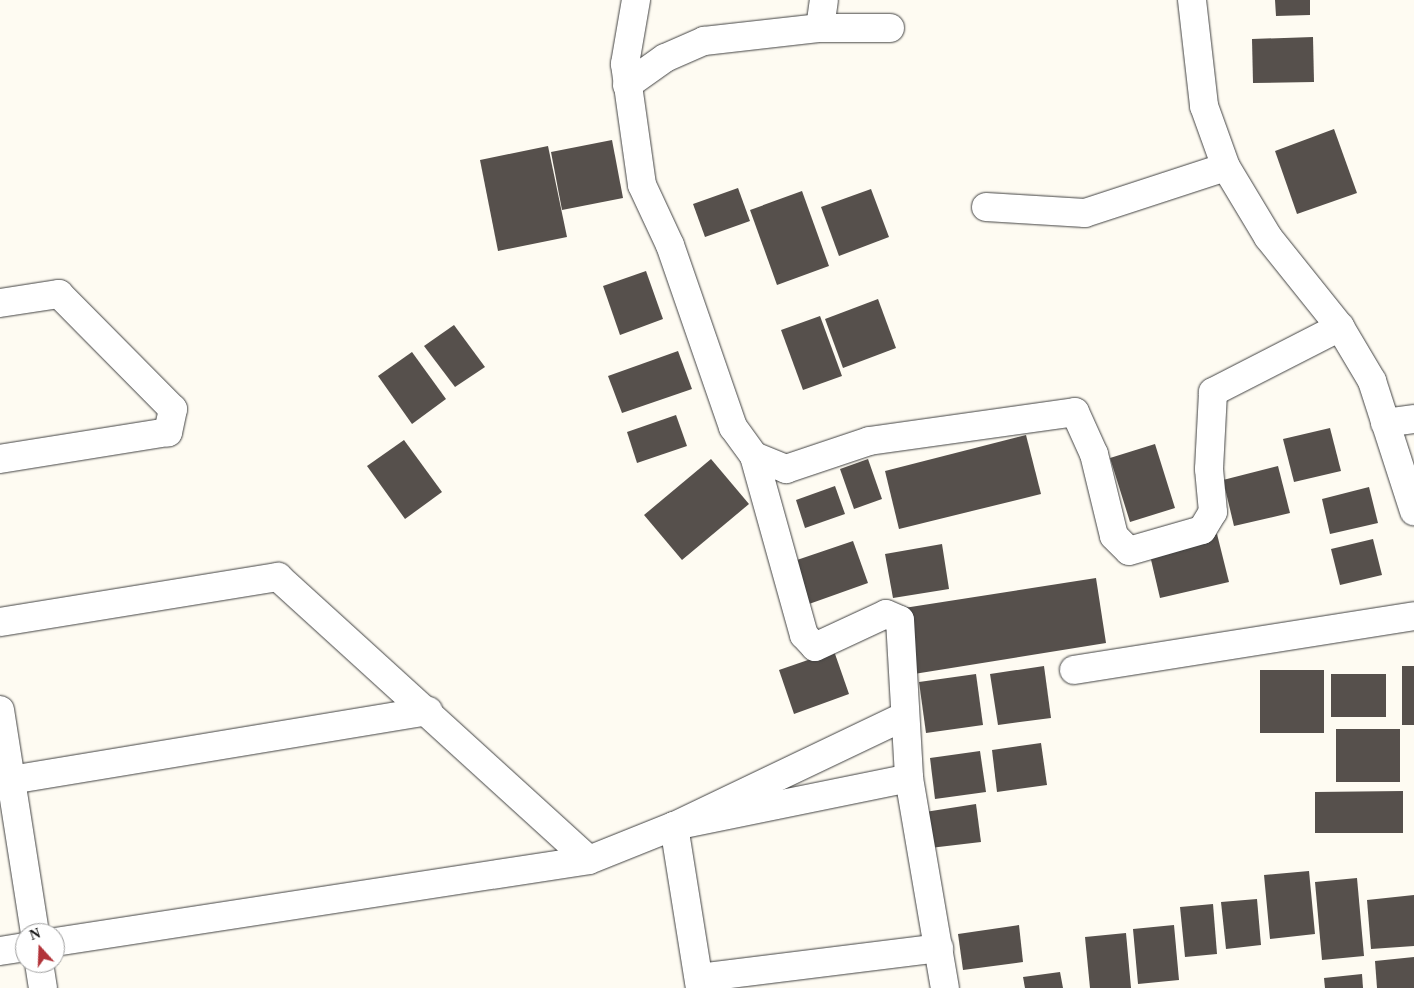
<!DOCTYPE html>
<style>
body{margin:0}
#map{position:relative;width:1414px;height:988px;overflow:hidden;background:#fefbf2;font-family:Georgia,serif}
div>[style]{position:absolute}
.building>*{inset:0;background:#56504c}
.roads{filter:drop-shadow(0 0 1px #424242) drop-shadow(0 0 1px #424242)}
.minor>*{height:28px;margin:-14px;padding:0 14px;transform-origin:14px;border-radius:14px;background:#fff}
.tertiary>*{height:28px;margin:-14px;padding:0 14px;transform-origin:14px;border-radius:14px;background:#fff}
span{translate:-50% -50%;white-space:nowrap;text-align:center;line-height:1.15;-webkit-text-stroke:5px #fff;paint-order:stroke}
.north{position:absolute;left:15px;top:923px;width:50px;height:50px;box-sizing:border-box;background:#fff;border:1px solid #9f9f9f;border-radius:50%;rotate:340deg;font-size:14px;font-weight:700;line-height:20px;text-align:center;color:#0f0f0f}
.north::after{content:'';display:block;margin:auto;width:18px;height:22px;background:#b23339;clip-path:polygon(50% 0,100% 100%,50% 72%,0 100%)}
</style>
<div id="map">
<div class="building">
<div style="clip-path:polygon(1275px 0,1310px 0,1310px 15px,1276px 16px)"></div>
<div style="clip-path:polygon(1313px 37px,1314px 82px,1253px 83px,1252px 39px)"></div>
<div style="clip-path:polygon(1334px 129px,1357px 193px,1297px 214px,1275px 151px)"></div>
<div style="clip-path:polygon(612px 140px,623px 198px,562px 210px,551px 152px)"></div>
<div style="clip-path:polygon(548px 146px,567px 237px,498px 251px,480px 160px)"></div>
<div style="clip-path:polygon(738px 188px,750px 221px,705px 237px,693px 204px)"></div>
<div style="clip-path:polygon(871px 189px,889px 237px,839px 256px,821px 207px)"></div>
<div style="clip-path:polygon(802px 191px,829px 266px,777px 285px,750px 210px)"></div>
<div style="clip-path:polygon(646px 271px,663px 319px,620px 335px,603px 286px)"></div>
<div style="clip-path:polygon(878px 299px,896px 348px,843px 368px,825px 319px)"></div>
<div style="clip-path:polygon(820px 316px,842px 376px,803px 390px,781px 330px)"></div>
<div style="clip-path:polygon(454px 325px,485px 367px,455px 387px,424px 346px)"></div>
<div style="clip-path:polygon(678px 351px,692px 389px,622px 413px,608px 376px)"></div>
<div style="clip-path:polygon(412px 352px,446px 399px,412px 424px,378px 376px)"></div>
<div style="clip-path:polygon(676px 415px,687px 446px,637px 463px,627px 432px)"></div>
<div style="clip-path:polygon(1330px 428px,1341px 471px,1294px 482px,1283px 439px)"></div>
<div style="clip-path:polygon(1026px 435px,1041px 494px,899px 529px,885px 471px)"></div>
<div style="clip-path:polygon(404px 440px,442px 492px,405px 519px,367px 466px)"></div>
<div style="clip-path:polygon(1155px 444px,1175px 508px,1130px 522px,1110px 458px)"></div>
<div style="clip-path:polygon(711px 459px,749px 504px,682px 560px,644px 515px)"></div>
<div style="clip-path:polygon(868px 459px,882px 499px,854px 509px,840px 469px)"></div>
<div style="clip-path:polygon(1278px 466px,1290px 513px,1234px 526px,1223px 480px)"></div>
<div style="clip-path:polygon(835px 486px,845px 514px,805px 528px,796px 500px)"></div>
<div style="clip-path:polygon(1369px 487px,1378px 523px,1330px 534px,1322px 499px)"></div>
<div style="clip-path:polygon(1217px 534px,1229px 582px,1160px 598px,1149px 551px)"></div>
<div style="clip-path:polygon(1373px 539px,1382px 575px,1340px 585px,1331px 549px)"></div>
<div style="clip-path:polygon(853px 541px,868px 583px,809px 604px,794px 561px)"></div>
<div style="clip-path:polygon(942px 544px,949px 589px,893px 598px,885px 554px)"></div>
<div style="clip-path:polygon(1096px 578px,1106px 643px,914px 674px,904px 608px)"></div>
<div style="clip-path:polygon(834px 651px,849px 694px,794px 714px,779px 670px)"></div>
<div style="clip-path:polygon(1044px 666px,1051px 718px,998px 725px,990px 674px)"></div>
<div style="clip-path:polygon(1402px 666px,1414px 666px,1414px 725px,1402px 725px)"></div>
<div style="clip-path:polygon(1260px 670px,1324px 670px,1324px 733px,1260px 733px)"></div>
<div style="clip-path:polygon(976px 674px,983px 725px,926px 733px,919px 682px)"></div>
<div style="clip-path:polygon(1331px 674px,1386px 674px,1386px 717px,1331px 717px)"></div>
<div style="clip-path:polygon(1336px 729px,1400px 729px,1400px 782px,1336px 782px)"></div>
<div style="clip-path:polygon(1041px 743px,1047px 785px,997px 792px,992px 750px)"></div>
<div style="clip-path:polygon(980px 751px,986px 792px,935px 799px,930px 758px)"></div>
<div style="clip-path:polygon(1403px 791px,1403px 833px,1315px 833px,1315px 792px)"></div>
<div style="clip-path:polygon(976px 804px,981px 842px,930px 848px,925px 812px)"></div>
<div style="clip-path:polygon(1309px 871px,1315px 934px,1270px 939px,1264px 875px)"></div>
<div style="clip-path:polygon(1357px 878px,1364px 956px,1322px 960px,1315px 882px)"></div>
<div style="clip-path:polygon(1414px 895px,1414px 946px,1371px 949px,1367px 900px)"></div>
<div style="clip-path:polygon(1257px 899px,1261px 945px,1226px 949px,1221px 902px)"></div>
<div style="clip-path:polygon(1213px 904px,1217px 954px,1185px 957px,1180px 907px)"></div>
<div style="clip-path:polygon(1019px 925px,1023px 962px,963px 970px,958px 934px)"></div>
<div style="clip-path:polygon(1174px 925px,1179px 980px,1138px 984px,1133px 929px)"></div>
<div style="clip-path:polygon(1126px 933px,1131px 988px,1090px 988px,1085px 937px)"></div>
<div style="clip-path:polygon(1414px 957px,1414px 988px,1377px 988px,1375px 961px)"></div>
<div style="clip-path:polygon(1060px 972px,1063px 988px,1025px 988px,1023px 977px)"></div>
<div style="clip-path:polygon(1362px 974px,1363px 988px,1325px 988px,1324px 978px)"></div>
</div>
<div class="roads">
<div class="minor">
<div style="left:636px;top:0;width:65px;rotate:99.8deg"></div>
<div style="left:625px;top:64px;width:122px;rotate:82deg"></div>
<div style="left:642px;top:185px;width:66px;rotate:65deg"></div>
<div style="left:670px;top:245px;width:193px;rotate:70.9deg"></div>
<div style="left:733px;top:427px;width:36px;rotate:54deg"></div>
<div style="left:754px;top:456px;width:186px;rotate:74.4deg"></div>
<div style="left:804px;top:635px;width:16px;rotate:47deg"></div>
<div style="left:815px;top:647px;width:78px;rotate:-24.9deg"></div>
<div style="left:886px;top:614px;width:15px;rotate:23deg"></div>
<div style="left:900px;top:620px;width:158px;rotate:86.7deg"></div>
<div style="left:909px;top:778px;width:213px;rotate:80.3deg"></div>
<div style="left:820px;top:28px;width:70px"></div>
<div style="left:627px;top:85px;width:47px;rotate:-35.4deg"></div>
<div style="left:665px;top:58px;width:43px;rotate:-23.6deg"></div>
<div style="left:704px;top:41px;width:117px;rotate:-6.4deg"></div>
<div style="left:820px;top:28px;width:28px;rotate:-82deg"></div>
<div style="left:986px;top:207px;width:99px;rotate:3.5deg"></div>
<div style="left:1085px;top:213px;width:148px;rotate:-18.1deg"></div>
<div style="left:0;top:303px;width:60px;rotate:-8.7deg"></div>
<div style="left:59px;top:294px;width:162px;rotate:45.3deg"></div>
<div style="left:173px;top:409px;width:24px;rotate:102deg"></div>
<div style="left:168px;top:432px;width:170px;rotate:170.9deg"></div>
<div style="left:1385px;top:423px;width:29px;rotate:-8deg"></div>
<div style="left:754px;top:456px;width:35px;rotate:22deg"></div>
<div style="left:786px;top:469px;width:88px;rotate:-18.6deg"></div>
<div style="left:869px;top:441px;width:208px;rotate:-8deg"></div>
<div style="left:1075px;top:412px;width:46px;rotate:65.7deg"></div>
<div style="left:1094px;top:454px;width:84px;rotate:76.3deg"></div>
<div style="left:1114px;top:536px;width:21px;rotate:45deg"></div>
<div style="left:1129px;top:551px;width:76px;rotate:-16deg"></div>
<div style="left:1202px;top:530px;width:21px;rotate:-59deg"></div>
<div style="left:1213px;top:512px;width:43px;rotate:-95.3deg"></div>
<div style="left:1209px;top:469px;width:77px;rotate:-87deg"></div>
<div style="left:1213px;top:392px;width:143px;rotate:-27.1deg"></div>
<div style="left:0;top:622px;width:282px;rotate:-9.2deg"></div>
<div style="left:278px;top:577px;width:420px;rotate:42.3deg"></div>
<div style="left:1074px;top:670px;width:344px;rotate:-9deg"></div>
<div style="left:0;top:710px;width:71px;rotate:81.1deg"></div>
<div style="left:11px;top:780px;width:11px;rotate:175deg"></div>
<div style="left:903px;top:717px;width:254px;rotate:154.5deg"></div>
<div style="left:674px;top:826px;width:240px;rotate:-11.5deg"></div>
<div style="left:35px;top:933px;width:155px;rotate:-98.9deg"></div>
<div style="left:11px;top:780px;width:423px;rotate:-9.4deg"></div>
<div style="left:55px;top:942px;width:540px;rotate:-8.73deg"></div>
<div style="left:589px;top:860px;width:92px;rotate:-21.8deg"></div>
<div style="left:674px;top:826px;width:164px;rotate:80.9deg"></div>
<div style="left:0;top:951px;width:25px;rotate:-9deg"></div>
<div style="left:39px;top:963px;width:25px;rotate:81deg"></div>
<div style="left:699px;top:978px;width:242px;rotate:-7.1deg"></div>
</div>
<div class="tertiary">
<div style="left:1192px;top:0;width:107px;rotate:83.5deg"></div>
<div style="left:1204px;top:106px;width:65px;rotate:70.2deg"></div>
<div style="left:1226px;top:167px;width:82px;rotate:59deg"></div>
<div style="left:1268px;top:237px;width:115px;rotate:51.3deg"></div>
<div style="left:1340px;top:327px;width:63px;rotate:59.3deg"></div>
<div style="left:1372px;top:381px;width:137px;rotate:72.1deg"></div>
</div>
</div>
<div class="north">N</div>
</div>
